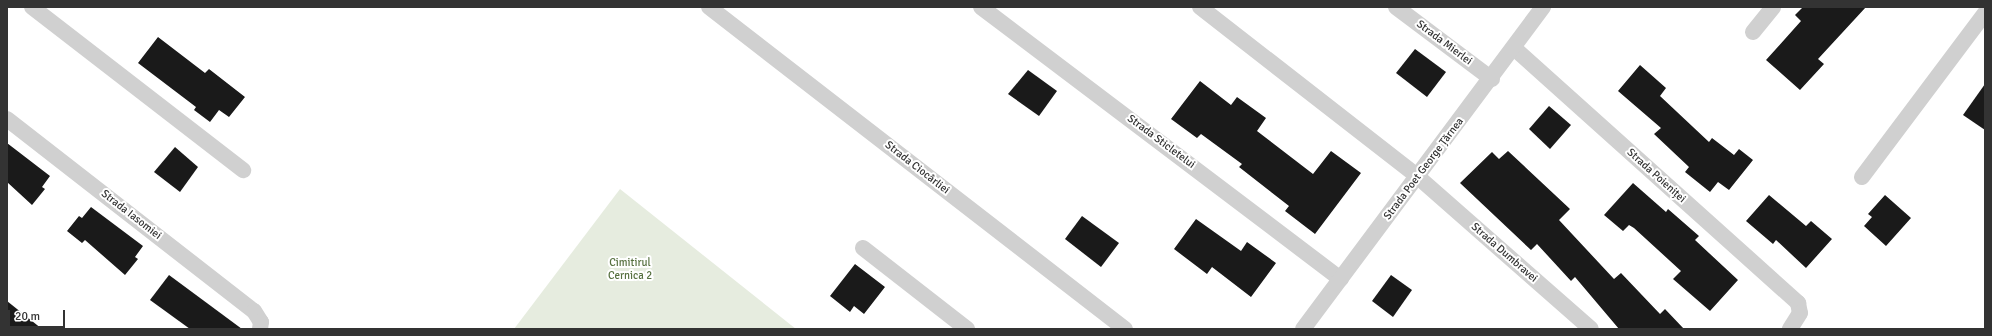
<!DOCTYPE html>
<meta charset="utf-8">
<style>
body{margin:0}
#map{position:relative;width:1992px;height:336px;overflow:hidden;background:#fff;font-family:Signika,sans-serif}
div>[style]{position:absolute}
.green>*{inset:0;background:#e6ecdf}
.building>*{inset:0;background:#1a1a1a}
.minor>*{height:16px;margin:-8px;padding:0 8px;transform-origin:8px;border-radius:8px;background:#d0d0d0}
span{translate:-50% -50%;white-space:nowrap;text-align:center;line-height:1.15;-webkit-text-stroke:4px #fff;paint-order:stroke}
.street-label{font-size:11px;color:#333}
.park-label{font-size:11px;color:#56703f}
.frame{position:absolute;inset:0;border:8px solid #333;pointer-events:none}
.scale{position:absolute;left:8px;top:310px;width:57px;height:18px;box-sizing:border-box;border:2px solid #333;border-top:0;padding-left:5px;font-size:12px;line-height:14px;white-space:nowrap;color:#333;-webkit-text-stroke:3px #fff;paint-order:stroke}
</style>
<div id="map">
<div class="green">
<div style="clip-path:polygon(620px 189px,796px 329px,514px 329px)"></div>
</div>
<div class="building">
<div style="clip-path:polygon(1803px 7px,1866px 7px,1818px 59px,1824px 64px,1800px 90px,1766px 60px,1801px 21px,1795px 15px)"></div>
<div style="clip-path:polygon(158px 37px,205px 73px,209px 69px,245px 97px,229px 117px,219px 110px,210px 122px,194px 110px,196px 107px,138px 63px)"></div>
<div style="clip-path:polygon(1415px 49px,1446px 72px,1427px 97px,1396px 73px)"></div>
<div style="clip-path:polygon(1640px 65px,1666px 88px,1660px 96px,1709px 142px,1712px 138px,1734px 155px,1739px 149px,1753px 160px,1729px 190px,1718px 182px,1710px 192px,1685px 172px,1689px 167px,1654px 134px,1661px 128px,1618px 91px)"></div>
<div style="clip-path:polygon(1028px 70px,1057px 91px,1039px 116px,1008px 94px)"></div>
<div style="clip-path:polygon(1200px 81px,1231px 105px,1237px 97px,1266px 118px,1257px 131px,1313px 174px,1331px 151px,1361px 173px,1315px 234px,1285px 211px,1289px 206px,1239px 167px,1242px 164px,1201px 134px,1197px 138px,1171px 119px)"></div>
<div style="clip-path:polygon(1985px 84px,1985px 130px,1963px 115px)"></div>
<div style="clip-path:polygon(1549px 106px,1571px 125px,1550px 149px,1529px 129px)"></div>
<div style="clip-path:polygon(7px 143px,50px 176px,42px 187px,45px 189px,32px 205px,7px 182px)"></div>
<div style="clip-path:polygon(175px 147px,198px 167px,180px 192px,154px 172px)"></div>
<div style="clip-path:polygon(1508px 151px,1570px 209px,1559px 220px,1614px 279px,1621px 273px,1660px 314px,1665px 309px,1684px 329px,1619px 329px,1575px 277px,1571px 281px,1537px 244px,1531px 250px,1460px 183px,1492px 152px,1499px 159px)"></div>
<div style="clip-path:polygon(1633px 183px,1666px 212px,1668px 209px,1699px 236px,1695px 240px,1738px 280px,1710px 311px,1673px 279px,1681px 271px,1634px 228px,1629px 225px,1623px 231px,1604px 215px)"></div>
<div style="clip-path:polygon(1769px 195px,1806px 226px,1811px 221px,1832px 239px,1806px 268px,1776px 240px,1773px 244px,1746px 221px)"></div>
<div style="clip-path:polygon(1885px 195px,1911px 218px,1886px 246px,1864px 226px,1872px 217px,1868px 214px)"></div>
<div style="clip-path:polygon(91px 207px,143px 246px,135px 257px,138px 259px,125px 275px,85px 240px,82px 243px,67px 231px,79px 216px,82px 218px)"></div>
<div style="clip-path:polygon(1082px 216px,1119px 243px,1101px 267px,1065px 239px)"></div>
<div style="clip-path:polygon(1196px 219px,1241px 251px,1247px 242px,1276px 263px,1251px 297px,1212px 267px,1207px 274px,1174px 249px)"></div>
<div style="clip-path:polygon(855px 264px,885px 287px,864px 314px,854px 306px,850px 312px,830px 296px)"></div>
<div style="clip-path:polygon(169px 275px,242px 329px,190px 329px,150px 300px)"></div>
<div style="clip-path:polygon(1391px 275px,1412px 290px,1393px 317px,1372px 301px)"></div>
<div style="clip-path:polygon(7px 301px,42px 329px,7px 329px)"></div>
</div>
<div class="minor">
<div style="left:32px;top:7px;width:267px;rotate:37.7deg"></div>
<div style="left:709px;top:7px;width:526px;rotate:37.74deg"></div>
<div style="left:981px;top:7px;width:451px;rotate:37.1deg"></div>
<div style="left:1200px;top:7px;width:276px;rotate:37.9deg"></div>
<div style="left:1418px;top:177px;width:230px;rotate:41.3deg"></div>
<div style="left:1396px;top:7px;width:120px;rotate:36.9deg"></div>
<div style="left:1753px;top:32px;width:32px;rotate:-51deg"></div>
<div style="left:1514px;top:48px;width:382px;rotate:41.9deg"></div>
<div style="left:1798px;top:303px;width:10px;rotate:79deg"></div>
<div style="left:1800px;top:313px;width:19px;rotate:122deg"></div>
<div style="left:7px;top:119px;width:313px;rotate:37.9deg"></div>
<div style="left:254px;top:311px;width:13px;rotate:58deg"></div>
<div style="left:261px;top:322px;width:7px;rotate:98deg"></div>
<div style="left:1862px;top:177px;width:205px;rotate:-53.1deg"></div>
<div style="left:863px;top:248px;width:132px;rotate:37.9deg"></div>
<div style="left:1303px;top:329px;width:402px;rotate:-53.3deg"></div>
</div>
<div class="street-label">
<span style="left:1444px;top:43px;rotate:37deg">Strada Mierlei</span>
<span style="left:1161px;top:142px;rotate:37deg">Strada Sticletelui</span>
<span style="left:917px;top:168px;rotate:38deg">Strada Ciocârliei</span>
<span style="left:1424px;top:169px;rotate:-53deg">Strada Poet George Țărnea</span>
<span style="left:1656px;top:176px;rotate:42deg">Strada Poieniței</span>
<span style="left:131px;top:215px;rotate:38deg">Strada Iasomiei</span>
<span style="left:1504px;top:253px;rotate:41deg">Strada Dumbravei</span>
</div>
<div class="park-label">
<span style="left:630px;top:270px">Cimitirul<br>Cernica 2</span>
</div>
<div class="frame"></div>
<div class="scale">20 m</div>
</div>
